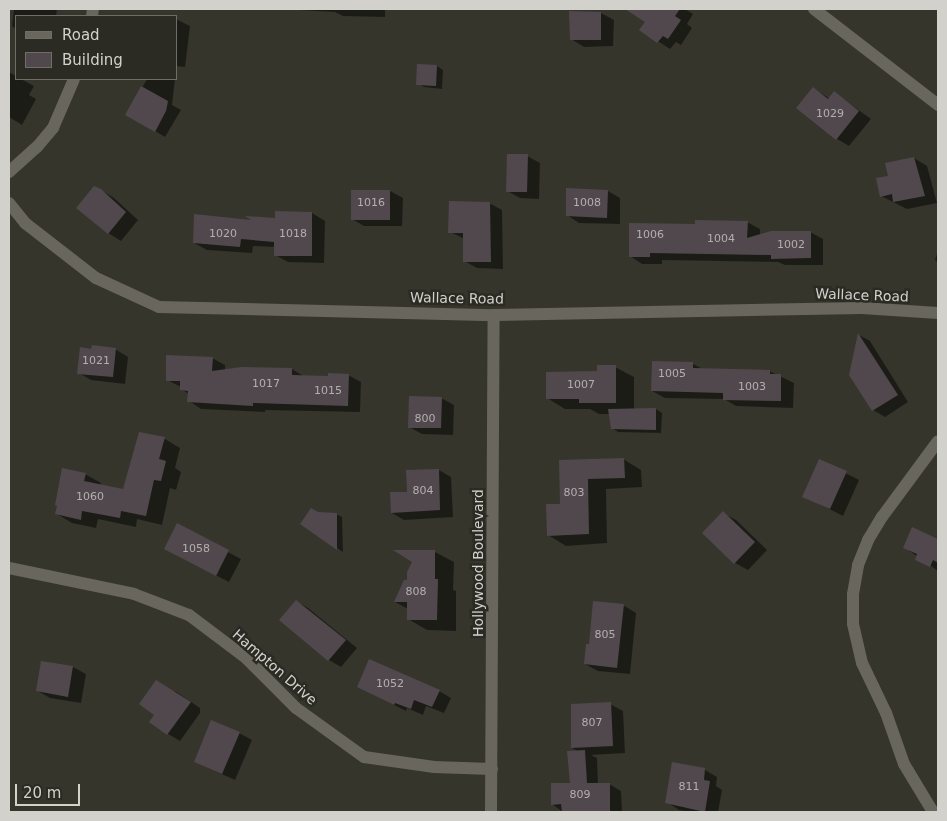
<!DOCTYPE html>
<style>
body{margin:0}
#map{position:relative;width:947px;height:821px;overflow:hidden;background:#36352c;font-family:"DejaVu Sans",sans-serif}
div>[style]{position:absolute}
.shadow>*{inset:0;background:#0007}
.building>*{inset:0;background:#51484e}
.minor>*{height:12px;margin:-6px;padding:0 6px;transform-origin:6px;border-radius:6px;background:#68665d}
.tertiary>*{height:12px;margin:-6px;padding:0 6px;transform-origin:6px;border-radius:6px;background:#68665d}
span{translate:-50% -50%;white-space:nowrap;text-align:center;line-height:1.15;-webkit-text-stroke:5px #2c2b23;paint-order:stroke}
.number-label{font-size:11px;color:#b2afac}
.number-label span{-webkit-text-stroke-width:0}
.street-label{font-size:14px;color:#d2d1cc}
.frame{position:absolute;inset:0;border:10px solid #d2d1cc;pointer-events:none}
.legend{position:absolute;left:15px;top:15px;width:162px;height:65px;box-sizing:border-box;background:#2c2b23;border:1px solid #6e6d67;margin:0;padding:6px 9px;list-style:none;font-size:15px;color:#d2d1cc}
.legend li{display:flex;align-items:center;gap:10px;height:25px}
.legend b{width:25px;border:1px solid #6e6d67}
.scale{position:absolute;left:15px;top:784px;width:65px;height:22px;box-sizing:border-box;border:2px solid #d2d1cc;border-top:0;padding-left:6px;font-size:15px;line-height:18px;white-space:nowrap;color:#d2d1cc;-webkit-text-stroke:4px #2c2b23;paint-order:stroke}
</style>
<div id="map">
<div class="shadow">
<div style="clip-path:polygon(14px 9px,57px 9px,56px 16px,16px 16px,16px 29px,12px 26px)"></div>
<div style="clip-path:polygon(280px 9px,444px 9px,385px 10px,385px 17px,343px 16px,335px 12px)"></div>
<div style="clip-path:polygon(635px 9px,685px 9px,693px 14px,687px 24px,692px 28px,681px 45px,676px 42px,670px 49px,641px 30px,647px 21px,633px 12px)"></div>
<div style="clip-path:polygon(570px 12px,601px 13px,614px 20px,613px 46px,584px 47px,571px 39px)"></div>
<div style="clip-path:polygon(176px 19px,190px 26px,185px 67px,176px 66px)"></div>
<div style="clip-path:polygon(437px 66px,443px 70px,442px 89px,424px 87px,418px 84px)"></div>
<div style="clip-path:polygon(9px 72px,16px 76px,16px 79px,21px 79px,34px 86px,29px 95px,36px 99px,22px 125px,9px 117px)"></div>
<div style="clip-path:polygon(147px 79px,175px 79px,172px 105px,181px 110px,165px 137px,127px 114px)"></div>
<div style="clip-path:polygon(813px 88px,830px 99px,835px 93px,871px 119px,849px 146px,837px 139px)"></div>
<div style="clip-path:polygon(527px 156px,540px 163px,539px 199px,520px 198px,507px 191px)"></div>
<div style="clip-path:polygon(914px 158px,927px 166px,937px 203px,907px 209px,881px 196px,889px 177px)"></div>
<div style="clip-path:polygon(101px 190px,114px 198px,138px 220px,121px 241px,108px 233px)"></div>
<div style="clip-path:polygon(352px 191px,390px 191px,403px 198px,402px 226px,364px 226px,352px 219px)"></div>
<div style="clip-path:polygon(608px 191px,620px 198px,620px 224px,579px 223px,567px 215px)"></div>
<div style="clip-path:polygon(489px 203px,502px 210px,503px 269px,477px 268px,464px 261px,465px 239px,450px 232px)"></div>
<div style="clip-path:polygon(276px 213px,312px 213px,325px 221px,324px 263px,288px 262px,275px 255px,276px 247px,253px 246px,252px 253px,207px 250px,194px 243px,276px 220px)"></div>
<div style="clip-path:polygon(747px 222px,760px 229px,760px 236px,810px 232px,823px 239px,823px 265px,785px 265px,778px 262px,662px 260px,662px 264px,642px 264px,630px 256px,696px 226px)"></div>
<div style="clip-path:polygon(938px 251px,938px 263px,935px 260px)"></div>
<div style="clip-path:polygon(859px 335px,870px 341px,908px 402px,885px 417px,873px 410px)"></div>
<div style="clip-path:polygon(115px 349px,128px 357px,125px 384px,91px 380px,79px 373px,92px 350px)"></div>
<div style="clip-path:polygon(212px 358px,225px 365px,225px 371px,292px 369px,305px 377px,329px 378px,348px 375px,361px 382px,360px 412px,265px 410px,265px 412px,201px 409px,189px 401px,189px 394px,181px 389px,181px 387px,167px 380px)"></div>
<div style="clip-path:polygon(653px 363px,693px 364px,703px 369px,769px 371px,794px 383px,793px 408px,736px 406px,724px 399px,665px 398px,652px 391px)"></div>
<div style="clip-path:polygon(615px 367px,634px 377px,634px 410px,656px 409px,662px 413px,661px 433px,618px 432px,612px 428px,610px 414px,599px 414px,590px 409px,565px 409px,547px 398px)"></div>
<div style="clip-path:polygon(441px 398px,454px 405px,453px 435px,422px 434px,409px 427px)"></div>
<div style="clip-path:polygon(140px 434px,165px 439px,180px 448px,175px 468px,181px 472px,176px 490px,170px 488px,162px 525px,137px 519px,136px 527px,98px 519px,96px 528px,72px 523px,57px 514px,85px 474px,101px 483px,100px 486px,124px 491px)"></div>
<div style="clip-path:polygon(623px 459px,641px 470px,642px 487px,606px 489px,607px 543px,566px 546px,548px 535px,561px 506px,561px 461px)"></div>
<div style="clip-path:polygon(820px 460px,859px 480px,843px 516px,804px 496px)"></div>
<div style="clip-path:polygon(439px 470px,451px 477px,453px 517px,404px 520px,392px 513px,408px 493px)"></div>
<div style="clip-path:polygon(723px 513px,736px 520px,767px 550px,748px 570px,735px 563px,704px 533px)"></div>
<div style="clip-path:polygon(319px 514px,336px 514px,342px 517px,343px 552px,301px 523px)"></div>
<div style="clip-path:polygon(177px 525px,241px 559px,229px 582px,178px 556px)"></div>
<div style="clip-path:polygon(913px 529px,938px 541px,938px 571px,904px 547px)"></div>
<div style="clip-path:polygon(397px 551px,435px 552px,454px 562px,453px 590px,456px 591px,456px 631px,427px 630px,408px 619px,408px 609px,395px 602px,408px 581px,413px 561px)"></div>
<div style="clip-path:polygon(296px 601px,308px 608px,357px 648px,341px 667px,329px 660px,281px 619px)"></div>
<div style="clip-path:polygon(623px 605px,636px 613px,630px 674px,598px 671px,585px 664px,590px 645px)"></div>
<div style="clip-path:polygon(42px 662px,73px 667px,86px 674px,81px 703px,50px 698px,38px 691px)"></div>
<div style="clip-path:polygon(175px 691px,200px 708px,200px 713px,180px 741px,168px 734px,156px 715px)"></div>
<div style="clip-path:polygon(439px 691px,451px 698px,444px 713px,426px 706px,423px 715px,407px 708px,406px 711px,370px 693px)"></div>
<div style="clip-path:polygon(610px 704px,623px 711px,625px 753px,591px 755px,597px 758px,598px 784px,609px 784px,621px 791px,622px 812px,563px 812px,552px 804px,571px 785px,579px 752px,572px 748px)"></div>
<div style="clip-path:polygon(239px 733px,252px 740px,235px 780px,195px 762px)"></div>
<div style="clip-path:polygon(673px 764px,705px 770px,717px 777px,716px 786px,722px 790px,718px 812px,690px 812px,679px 810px,667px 802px)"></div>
</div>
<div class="building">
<div style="clip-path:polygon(625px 9px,680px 9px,675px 16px,681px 20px,668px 39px,663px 36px,657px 43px,639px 30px,645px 22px)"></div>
<div style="clip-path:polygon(569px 11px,601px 12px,601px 40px,570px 40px)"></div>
<div style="clip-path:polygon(417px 64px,437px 65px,436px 86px,416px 85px)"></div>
<div style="clip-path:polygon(141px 86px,168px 101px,166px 111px,155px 132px,125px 115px)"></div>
<div style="clip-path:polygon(813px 87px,828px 99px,834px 91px,859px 111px,836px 140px,796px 108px)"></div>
<div style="clip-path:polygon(507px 154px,528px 154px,527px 192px,506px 192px)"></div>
<div style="clip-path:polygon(914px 157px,925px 196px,893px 202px,892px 194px,880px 197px,876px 178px,888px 176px,885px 163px)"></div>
<div style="clip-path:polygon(94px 186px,101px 189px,126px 212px,108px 234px,76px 208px)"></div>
<div style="clip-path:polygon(566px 188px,608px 190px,607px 218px,566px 216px)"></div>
<div style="clip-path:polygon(351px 190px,390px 190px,390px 220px,351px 220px)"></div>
<div style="clip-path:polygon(449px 201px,490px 202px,491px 262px,463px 262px,463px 233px,448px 233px)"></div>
<div style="clip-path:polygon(275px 211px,312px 212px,312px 256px,274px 256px,274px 242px,241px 239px,240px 247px,193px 243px,194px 214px,251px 220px,245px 216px,275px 218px)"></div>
<div style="clip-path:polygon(695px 220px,748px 221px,747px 238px,771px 231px,811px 231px,811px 258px,771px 259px,771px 255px,650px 253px,650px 257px,629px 257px,629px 223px,695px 224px)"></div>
<div style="clip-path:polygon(858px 333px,898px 395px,872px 411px,849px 375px)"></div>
<div style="clip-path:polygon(92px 345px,116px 348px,113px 377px,77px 374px,80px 347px,91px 349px)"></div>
<div style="clip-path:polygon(166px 355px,213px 357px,212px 371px,242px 367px,292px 368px,292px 375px,328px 376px,328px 373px,349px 374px,348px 406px,253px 403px,253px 406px,187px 402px,188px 391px,180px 390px,180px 381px,166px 381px)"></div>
<div style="clip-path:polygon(652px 361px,693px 362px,693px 368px,770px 370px,770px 374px,781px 374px,781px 401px,723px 400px,723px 393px,651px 391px)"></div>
<div style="clip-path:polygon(597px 365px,616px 365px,616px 403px,579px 403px,579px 399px,546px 399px,546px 372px,597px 371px)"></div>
<div style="clip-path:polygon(409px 396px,442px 397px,441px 428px,408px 428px)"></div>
<div style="clip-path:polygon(656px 408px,656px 430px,611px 429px,608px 409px)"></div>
<div style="clip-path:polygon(139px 432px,165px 437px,159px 459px,166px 461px,161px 481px,154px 480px,146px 516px,121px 511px,120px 518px,82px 511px,81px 520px,55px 514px,57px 506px,55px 505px,62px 468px,86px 473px,84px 481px,123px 489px)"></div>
<div style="clip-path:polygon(624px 458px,625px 478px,588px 479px,589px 534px,547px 536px,546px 504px,560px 504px,559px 460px)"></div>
<div style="clip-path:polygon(819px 459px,847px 471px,830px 509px,802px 497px)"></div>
<div style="clip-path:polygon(439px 469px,440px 510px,391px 513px,390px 492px,407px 492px,406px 470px)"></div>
<div style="clip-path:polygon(311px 508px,318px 512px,337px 513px,337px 550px,300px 524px)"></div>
<div style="clip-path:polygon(723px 511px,755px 542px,734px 564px,702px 533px)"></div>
<div style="clip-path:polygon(177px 523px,229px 550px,216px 576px,164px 549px)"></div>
<div style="clip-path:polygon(912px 527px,938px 539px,938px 563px,933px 560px,930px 567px,915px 560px,917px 554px,903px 548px)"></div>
<div style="clip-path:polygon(393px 550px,435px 550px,435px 579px,438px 579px,437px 620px,407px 620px,407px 602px,394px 602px,404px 580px,407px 580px,407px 572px,412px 562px)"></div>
<div style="clip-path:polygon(296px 600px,346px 640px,328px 661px,279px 620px)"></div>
<div style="clip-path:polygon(593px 601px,624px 604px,617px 668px,584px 664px,586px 644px,589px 644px)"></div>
<div style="clip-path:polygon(369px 659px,440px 690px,432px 707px,414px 700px,411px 709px,395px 703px,394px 705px,357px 687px)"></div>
<div style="clip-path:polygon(41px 661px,73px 666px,68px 697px,36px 691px)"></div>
<div style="clip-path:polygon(156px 680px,191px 702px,167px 735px,149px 722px,154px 715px,139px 704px)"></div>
<div style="clip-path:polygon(611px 702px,613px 746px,571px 748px,571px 704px)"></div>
<div style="clip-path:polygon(211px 720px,240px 732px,222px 774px,194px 762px)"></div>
<div style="clip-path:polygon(585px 750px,587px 783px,610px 783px,610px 812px,562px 812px,561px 804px,551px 805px,551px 783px,570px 783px,567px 751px)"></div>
<div style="clip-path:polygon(672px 762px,705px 768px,704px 780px,710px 781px,705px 812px,665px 803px)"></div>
</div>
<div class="minor">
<div style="left:9px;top:203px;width:26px;rotate:51deg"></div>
<div style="left:25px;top:223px;width:90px;rotate:37.8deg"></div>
<div style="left:96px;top:278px;width:69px;rotate:24.7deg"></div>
<div style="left:159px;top:307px;width:335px;rotate:1.4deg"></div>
<div style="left:494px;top:315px;width:368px;rotate:-1.1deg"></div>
<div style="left:862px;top:308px;width:76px;rotate:3.8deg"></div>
<div style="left:9px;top:568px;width:128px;rotate:11.7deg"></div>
<div style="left:134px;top:594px;width:59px;rotate:20.9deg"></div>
<div style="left:189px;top:615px;width:71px;rotate:37deg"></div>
<div style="left:246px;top:658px;width:71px;rotate:45deg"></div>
<div style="left:296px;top:708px;width:84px;rotate:35.8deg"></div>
<div style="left:364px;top:757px;width:71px;rotate:8.1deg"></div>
<div style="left:434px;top:767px;width:58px;rotate:2deg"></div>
<div style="left:491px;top:812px;width:497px;rotate:-89.7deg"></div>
</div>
<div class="tertiary">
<div style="left:814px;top:9px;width:157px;rotate:37.7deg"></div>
<div style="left:92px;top:16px;width:7px;rotate:-82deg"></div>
<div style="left:9px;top:172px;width:38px;rotate:-42deg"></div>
<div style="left:37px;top:147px;width:25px;rotate:-50deg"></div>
<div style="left:53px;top:128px;width:53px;rotate:-66.8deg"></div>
<div style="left:933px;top:812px;width:56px;rotate:-121.1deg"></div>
<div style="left:904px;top:764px;width:54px;rotate:-109.4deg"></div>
<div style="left:886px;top:713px;width:55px;rotate:-115.6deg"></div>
<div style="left:862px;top:663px;width:40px;rotate:-103deg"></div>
<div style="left:853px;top:624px;width:30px;rotate:-90deg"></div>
<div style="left:853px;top:594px;width:29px;rotate:-80deg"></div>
<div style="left:858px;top:565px;width:27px;rotate:-68deg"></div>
<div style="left:868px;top:540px;width:27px;rotate:-59deg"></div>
<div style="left:882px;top:517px;width:94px;rotate:-53.6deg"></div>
</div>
<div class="number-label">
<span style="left:830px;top:114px">1029</span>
<span style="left:371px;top:203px">1016</span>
<span style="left:587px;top:203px">1008</span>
<span style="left:223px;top:234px">1020</span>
<span style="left:293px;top:234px">1018</span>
<span style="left:650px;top:235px">1006</span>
<span style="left:721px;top:239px">1004</span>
<span style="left:791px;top:245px">1002</span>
<span style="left:96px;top:361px">1021</span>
<span style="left:672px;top:374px">1005</span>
<span style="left:266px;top:384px">1017</span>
<span style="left:581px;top:385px">1007</span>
<span style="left:752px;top:387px">1003</span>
<span style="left:328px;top:391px">1015</span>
<span style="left:425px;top:419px">800</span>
<span style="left:423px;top:491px">804</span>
<span style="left:574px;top:493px">803</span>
<span style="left:90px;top:497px">1060</span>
<span style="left:196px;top:549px">1058</span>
<span style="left:416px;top:592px">808</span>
<span style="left:605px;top:635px">805</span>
<span style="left:390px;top:684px">1052</span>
<span style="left:592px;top:723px">807</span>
<span style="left:689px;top:787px">811</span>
<span style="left:580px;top:795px">809</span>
</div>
<div class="street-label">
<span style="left:862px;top:295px;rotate:2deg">Wallace Road</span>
<span style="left:457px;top:298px;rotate:1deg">Wallace Road</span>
<span style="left:478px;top:563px;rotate:-90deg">Hollywood Boulevard</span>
<span style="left:275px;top:667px;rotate:41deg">Hampton Drive</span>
</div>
<div class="frame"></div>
<ul class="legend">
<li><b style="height:6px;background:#68665d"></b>Road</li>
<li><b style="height:14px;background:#51484e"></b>Building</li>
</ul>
<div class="scale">20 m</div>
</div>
